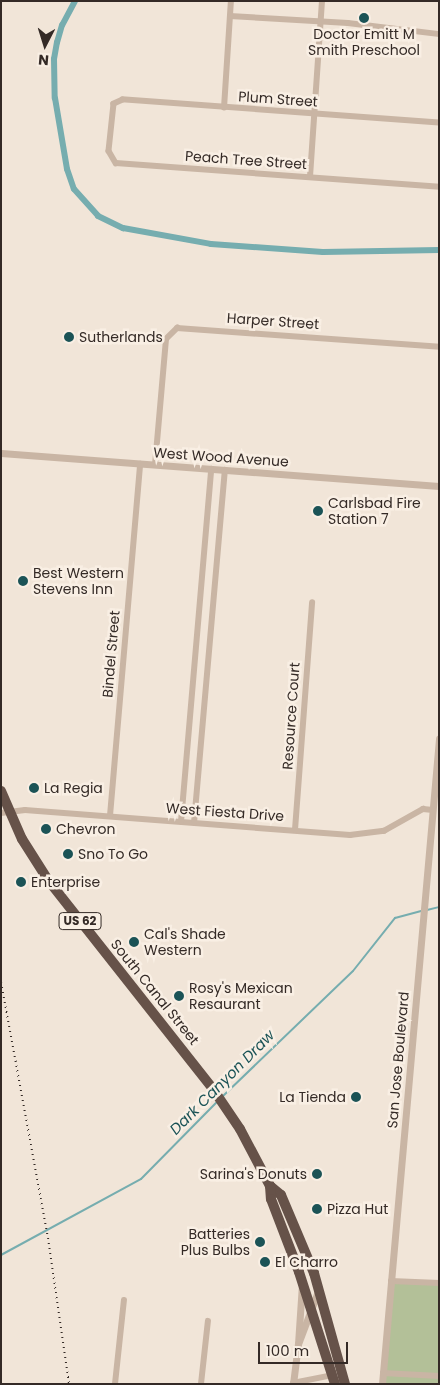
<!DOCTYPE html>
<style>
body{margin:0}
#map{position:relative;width:440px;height:1385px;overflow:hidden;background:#f1e5d8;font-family:Poppins,sans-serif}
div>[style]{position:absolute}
.green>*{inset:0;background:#b3c098}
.stream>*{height:2px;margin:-1px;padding:0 1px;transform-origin:1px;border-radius:1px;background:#76adaf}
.canal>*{height:6px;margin:-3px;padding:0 3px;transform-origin:3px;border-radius:3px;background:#76adaf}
.minor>*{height:5.5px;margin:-2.75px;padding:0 2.75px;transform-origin:2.75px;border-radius:2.75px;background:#c9b5a4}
.tertiary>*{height:7px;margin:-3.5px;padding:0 3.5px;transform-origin:3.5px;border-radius:3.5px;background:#c9b5a4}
.trunk>*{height:10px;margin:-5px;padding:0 5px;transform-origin:5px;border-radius:5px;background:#665249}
.rail>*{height:2px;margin-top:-1px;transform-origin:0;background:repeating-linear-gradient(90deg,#342a26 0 1px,transparent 0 5px)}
.dots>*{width:14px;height:14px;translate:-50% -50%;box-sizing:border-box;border:2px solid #f9efe4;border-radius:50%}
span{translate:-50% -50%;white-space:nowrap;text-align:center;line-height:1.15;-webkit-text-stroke:5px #f9efe4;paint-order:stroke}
.shield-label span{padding:1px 4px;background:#f9efe4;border:1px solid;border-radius:4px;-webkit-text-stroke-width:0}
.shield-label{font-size:12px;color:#342a26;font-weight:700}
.poi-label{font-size:14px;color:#342a26}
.left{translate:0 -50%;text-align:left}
.right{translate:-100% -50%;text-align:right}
.street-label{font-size:14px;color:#342a26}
.water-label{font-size:15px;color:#1b5356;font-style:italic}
.frame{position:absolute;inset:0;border:2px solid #342a26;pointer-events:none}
.north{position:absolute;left:20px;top:20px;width:50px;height:50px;-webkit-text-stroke:4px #f9efe4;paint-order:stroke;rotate:185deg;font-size:14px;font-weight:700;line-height:20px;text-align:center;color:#342a26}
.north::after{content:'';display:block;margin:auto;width:18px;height:22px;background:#342a26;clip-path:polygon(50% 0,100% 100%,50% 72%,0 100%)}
.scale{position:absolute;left:258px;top:1342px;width:90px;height:22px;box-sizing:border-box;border:2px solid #342a26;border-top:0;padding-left:6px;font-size:15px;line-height:18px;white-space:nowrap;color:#342a26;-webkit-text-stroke:4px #f9efe4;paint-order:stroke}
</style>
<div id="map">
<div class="green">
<div style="clip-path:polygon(391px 1281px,439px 1283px,439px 1384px,382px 1384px)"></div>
</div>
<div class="stream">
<div style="left:427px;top:910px;width:12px;rotate:-14deg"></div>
<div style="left:223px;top:1096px;width:180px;rotate:-43.9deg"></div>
<div style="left:353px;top:971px;width:68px;rotate:-51.6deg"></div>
<div style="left:395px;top:918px;width:28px;rotate:-15deg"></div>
<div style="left:1px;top:1255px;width:159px;rotate:-28.5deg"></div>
<div style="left:141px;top:1179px;width:107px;rotate:-45.4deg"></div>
</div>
<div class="canal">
<div style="left:75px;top:1px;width:27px;rotate:118deg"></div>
<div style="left:62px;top:25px;width:18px;rotate:106deg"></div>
<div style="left:57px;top:42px;width:17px;rotate:100deg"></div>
<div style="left:54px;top:59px;width:39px;rotate:89deg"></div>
<div style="left:55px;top:98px;width:72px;rotate:80.4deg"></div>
<div style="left:67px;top:169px;width:21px;rotate:71deg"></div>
<div style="left:74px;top:189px;width:36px;rotate:48deg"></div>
<div style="left:98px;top:216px;width:28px;rotate:26deg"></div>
<div style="left:123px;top:228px;width:89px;rotate:10.3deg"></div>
<div style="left:211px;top:244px;width:112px;rotate:4.1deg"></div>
<div style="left:323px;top:252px;width:116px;rotate:-1deg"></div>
</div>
<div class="minor">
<div style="left:230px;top:16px;width:118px;rotate:3.4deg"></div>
<div style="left:348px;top:23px;width:92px;rotate:6.9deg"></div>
<div style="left:224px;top:108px;width:107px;rotate:-86.3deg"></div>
<div style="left:439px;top:123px;width:317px;rotate:-175.8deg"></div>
<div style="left:123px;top:100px;width:10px;rotate:156deg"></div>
<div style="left:114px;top:104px;width:47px;rotate:96.1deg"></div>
<div style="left:109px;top:151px;width:14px;rotate:60deg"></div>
<div style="left:116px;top:163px;width:324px;rotate:4.2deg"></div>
<div style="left:310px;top:177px;width:176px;rotate:-86.1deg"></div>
<div style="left:155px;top:465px;width:126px;rotate:-85deg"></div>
<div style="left:166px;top:339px;width:16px;rotate:-45deg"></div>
<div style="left:177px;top:328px;width:263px;rotate:4.1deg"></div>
<div style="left:1px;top:813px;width:24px;rotate:-7deg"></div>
<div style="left:25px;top:810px;width:326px;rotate:4.4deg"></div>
<div style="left:350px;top:835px;width:34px;rotate:-7deg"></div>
<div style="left:384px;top:831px;width:45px;rotate:-29.4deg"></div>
<div style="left:423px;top:809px;width:10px;rotate:6deg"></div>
<div style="left:110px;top:816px;width:353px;rotate:-85.1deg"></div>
<div style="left:181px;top:822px;width:354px;rotate:-85.1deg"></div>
<div style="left:194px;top:823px;width:354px;rotate:-85deg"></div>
<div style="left:295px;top:830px;width:228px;rotate:-85.7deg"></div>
<div style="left:391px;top:1281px;width:48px;rotate:2.4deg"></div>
<div style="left:383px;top:1373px;width:56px;rotate:3.1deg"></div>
<div style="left:293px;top:1383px;width:41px;rotate:-11.3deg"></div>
<div style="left:115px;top:1384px;width:84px;rotate:-83.9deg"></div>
<div style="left:201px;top:1384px;width:63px;rotate:-83.7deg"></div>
</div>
<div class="tertiary">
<div style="left:1px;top:453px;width:439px;rotate:4.3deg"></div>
<div style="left:298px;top:1344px;width:61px;rotate:-86.2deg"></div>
<div style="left:293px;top:1384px;width:40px;rotate:-82.9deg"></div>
<div style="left:298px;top:1344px;width:57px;rotate:-69.3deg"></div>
<div style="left:382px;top:1384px;width:648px;rotate:-84.95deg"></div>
</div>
<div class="trunk">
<div style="left:1px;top:791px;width:52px;rotate:66.4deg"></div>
<div style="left:22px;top:839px;width:49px;rotate:57.6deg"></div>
<div style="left:48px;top:880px;width:266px;rotate:51.7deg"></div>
<div style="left:213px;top:1089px;width:48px;rotate:56deg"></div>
<div style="left:240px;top:1129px;width:64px;rotate:62.2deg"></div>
<div style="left:270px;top:1186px;width:14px;rotate:39deg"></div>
<div style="left:281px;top:1195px;width:85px;rotate:67.1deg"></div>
<div style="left:314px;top:1273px;width:115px;rotate:74.4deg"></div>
<div style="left:270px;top:1186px;width:13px;rotate:86deg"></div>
<div style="left:271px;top:1199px;width:78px;rotate:69deg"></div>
<div style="left:299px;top:1272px;width:118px;rotate:72.2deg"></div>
</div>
<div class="rail">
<div style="left:1px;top:982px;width:260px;rotate:79.6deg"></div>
<div style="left:48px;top:1238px;width:148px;rotate:81.8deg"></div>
</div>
<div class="dots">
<div style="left:364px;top:18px;background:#1b5356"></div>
<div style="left:69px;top:337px;background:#1b5356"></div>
<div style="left:318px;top:511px;background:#1b5356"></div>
<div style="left:23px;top:581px;background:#1b5356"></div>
<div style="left:34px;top:788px;background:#1b5356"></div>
<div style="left:46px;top:829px;background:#1b5356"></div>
<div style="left:68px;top:854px;background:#1b5356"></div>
<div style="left:21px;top:882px;background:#1b5356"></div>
<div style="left:134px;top:942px;background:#1b5356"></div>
<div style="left:179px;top:996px;background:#1b5356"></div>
<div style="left:356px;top:1097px;background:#1b5356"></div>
<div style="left:317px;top:1174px;background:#1b5356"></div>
<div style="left:317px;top:1209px;background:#1b5356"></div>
<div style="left:260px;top:1242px;background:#1b5356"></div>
<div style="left:265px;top:1262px;background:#1b5356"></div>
</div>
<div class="shield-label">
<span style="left:80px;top:921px">US 62</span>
</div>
<div class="poi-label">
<span style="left:364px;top:42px">Doctor Emitt M<br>Smith Preschool</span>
<span class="left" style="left:79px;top:337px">Sutherlands</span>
<span class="left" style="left:328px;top:511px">Carlsbad Fire<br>Station 7</span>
<span class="left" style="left:33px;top:581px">Best Western<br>Stevens Inn</span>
<span class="left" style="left:44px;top:788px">La Regia</span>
<span class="left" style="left:56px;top:829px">Chevron</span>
<span class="left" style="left:78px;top:854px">Sno To Go</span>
<span class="left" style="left:31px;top:882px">Enterprise</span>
<span class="left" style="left:144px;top:942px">Cal's Shade<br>Western</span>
<span class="left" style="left:189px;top:996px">Rosy's Mexican<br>Resaurant</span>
<span class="right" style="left:346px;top:1097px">La Tienda</span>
<span class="right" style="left:307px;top:1174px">Sarina's Donuts</span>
<span class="left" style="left:327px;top:1209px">Pizza Hut</span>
<span class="right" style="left:250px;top:1242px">Batteries<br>Plus Bulbs</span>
<span class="left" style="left:275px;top:1262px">El Charro</span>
</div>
<div class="street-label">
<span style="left:278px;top:99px;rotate:4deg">Plum Street</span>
<span style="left:246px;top:160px;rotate:4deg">Peach Tree Street</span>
<span style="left:273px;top:321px;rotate:4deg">Harper Street</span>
<span style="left:221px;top:457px;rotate:4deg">West Wood Avenue</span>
<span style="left:111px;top:654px;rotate:-85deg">Bindel Street</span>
<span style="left:291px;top:716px;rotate:-86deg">Resource Court</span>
<span style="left:225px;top:812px;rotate:4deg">West Fiesta Drive</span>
<span style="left:155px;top:992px;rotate:51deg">South Canal Street</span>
<span style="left:398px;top:1060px;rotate:-85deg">San Jose Boulevard</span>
</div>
<div class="water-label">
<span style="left:222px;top:1082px;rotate:-45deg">Dark Canyon Draw</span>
</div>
<div class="frame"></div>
<div class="north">N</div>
<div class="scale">100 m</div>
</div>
